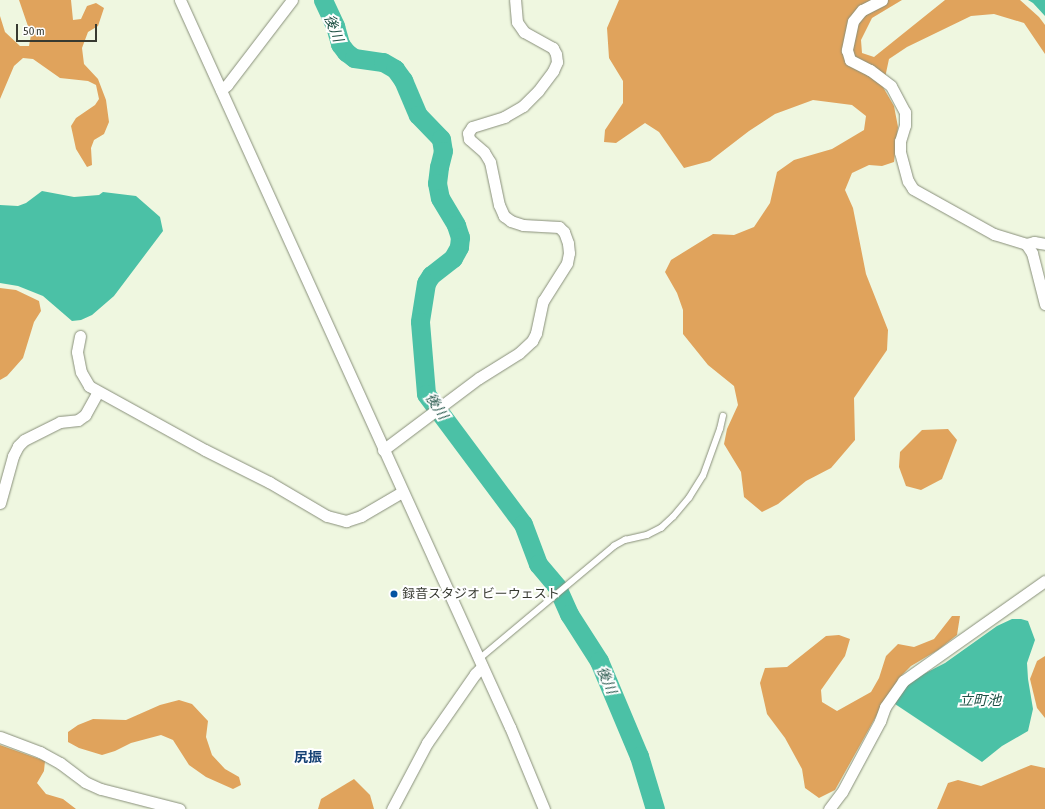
<!DOCTYPE html>
<meta charset="utf-8">
<style>
body{margin:0}
#map{position:relative;width:1045px;height:809px;overflow:hidden;background:#eff7e0;font-family:"Asap Condensed","Noto Sans JP",sans-serif}
div>[style]{position:absolute}
.forest>*{inset:0;background:#e0a35c}
.water>*{inset:0;background:#4bc1a6}
.river>*{height:19px;margin:-9.5px;padding:0 9.5px;transform-origin:9.5px;border-radius:9.5px;background:#4bc1a6}
.roads{filter:drop-shadow(0 0 1px #888f7a) drop-shadow(0 0 1px #888f7a)}
.lane>*{height:5.5px;margin:-2.75px;padding:0 2.75px;transform-origin:2.75px;border-radius:2.75px;background:#fff}
.street>*{height:11px;margin:-5.5px;padding:0 5.5px;transform-origin:5.5px;border-radius:5.5px;background:#fff}
.dots>*{width:11px;height:11px;translate:-50% -50%;box-sizing:border-box;border:2px solid #fff;border-radius:50%}
span{translate:-50% -50%;white-space:nowrap;text-align:center;line-height:1.15;-webkit-text-stroke:4px #fff;paint-order:stroke}
.poi-label{font-size:13px;color:#373a31}
.left{translate:0 -50%;text-align:left}
.water-label{font-size:14px;color:#215347;font-style:italic}
.neighbourhood-label{font-size:14px;color:#144073;font-weight:700}
.scale{position:absolute;left:16px;top:24px;width:81px;height:18px;box-sizing:border-box;border:2px solid #373a31;border-top:0;padding-left:5px;font-size:12px;line-height:14px;white-space:nowrap;color:#373a31;-webkit-text-stroke:3px #fff;paint-order:stroke}
</style>
<div id="map">
<div class="forest">
<div style="clip-path:polygon(19px 0,71px 0,73px 20px,81px 19px,87px 6px,96px 3px,104px 8px,98px 26px,88px 32px,82px 48px,84px 64px,98px 79px,106px 100px,109px 122px,104px 134px,94px 140px,91px 148px,92px 165px,87px 167px,76px 149px,71px 126px,76px 118px,95px 105px,99px 99px,96px 85px,88px 81px,60px 78px,33px 59px,23px 58px,14px 66px,0 99px,0 16px,5px 32px,20px 46px,29px 46px,31px 35px)"></div>
<div style="clip-path:polygon(619px 0,902px 0,872px 18px,861px 40px,862px 53px,874px 57px,945px 0,1020px 0,1039px 17px,1045px 25px,1045px 54px,1024px 23px,994px 14px,971px 16px,907px 47px,889px 59px,883px 87px,894px 106px,898px 127px,894px 162px,882px 166px,869px 165px,852px 173px,845px 190px,853px 208px,866px 274px,888px 330px,887px 350px,854px 398px,855px 440px,831px 468px,806px 481px,778px 504px,762px 512px,744px 497px,741px 472px,724px 444px,727px 429px,738px 405px,734px 386px,708px 365px,683px 334px,683px 310px,677px 293px,665px 272px,671px 260px,713px 234px,734px 235px,754px 227px,770px 203px,777px 172px,794px 160px,832px 149px,864px 130px,866px 116px,852px 105px,813px 100px,775px 114px,749px 131px,710px 161px,684px 168px,659px 132px,645px 123px,616px 143px,604px 142px,605px 130px,623px 103px,623px 81px,609px 58px,607px 28px)"></div>
<div style="clip-path:polygon(0 288px,16px 290px,39px 301px,41px 311px,34px 322px,23px 358px,7px 376px,0 380px)"></div>
<div style="clip-path:polygon(948px 429px,957px 440px,942px 479px,921px 490px,906px 486px,899px 467px,900px 452px,922px 430px)"></div>
<div style="clip-path:polygon(952px 616px,960px 616px,957px 635px,938px 650px,911px 666px,902px 675px,888px 695px,835px 790px,819px 798px,805px 788px,802px 769px,785px 738px,767px 714px,760px 683px,765px 668px,787px 667px,826px 636px,839px 635px,850px 639px,845px 656px,821px 690px,822px 702px,837px 711px,871px 692px,879px 678px,886px 656px,898px 644px,914px 647px,934px 639px)"></div>
<div style="clip-path:polygon(1045px 656px,1045px 718px,1037px 708px,1030px 679px,1037px 661px)"></div>
<div style="clip-path:polygon(179px 700px,192px 704px,208px 721px,206px 737px,212px 755px,225px 769px,239px 777px,241px 785px,233px 789px,206px 777px,189px 765px,173px 740px,161px 735px,131px 743px,115px 751px,102px 755px,79px 748px,68px 742px,68px 732px,78px 725px,93px 719px,126px 720px,160px 705px)"></div>
<div style="clip-path:polygon(0 745px,45px 761px,44px 771px,37px 783px,46px 794px,63px 799px,76px 809px,0 809px)"></div>
<div style="clip-path:polygon(1031px 765px,1045px 768px,1045px 809px,937px 809px,948px 783px,958px 780px,981px 786px)"></div>
<div style="clip-path:polygon(354px 779px,370px 795px,374px 809px,318px 809px,321px 799px)"></div>
</div>
<div class="water">
<div style="clip-path:polygon(1028px 0,1045px 0,1045px 16px,1033px 3px)"></div>
<div style="clip-path:polygon(42px 191px,74px 197px,99px 195px,103px 192px,136px 196px,160px 217px,163px 231px,114px 296px,92px 315px,81px 320px,72px 321px,43px 296px,18px 286px,0 283px,0 205px,18px 206px,26px 203px)"></div>
<div style="clip-path:polygon(1012px 619px,1021px 619px,1028px 621px,1035px 640px,1027px 663px,1028px 679px,1033px 709px,1028px 731px,1002px 746px,982px 762px,895px 704px,903px 690px,914px 679px,945px 663px,997px 626px)"></div>
</div>
<div class="river">
<div style="left:323px;top:0;width:29px;rotate:65deg"></div>
<div style="left:335px;top:26px;width:19px;rotate:74deg"></div>
<div style="left:340px;top:44px;width:10px;rotate:53deg"></div>
<div style="left:346px;top:52px;width:10px;rotate:37deg"></div>
<div style="left:354px;top:58px;width:29px;rotate:8deg"></div>
<div style="left:383px;top:62px;width:14px;rotate:30deg"></div>
<div style="left:395px;top:69px;width:14px;rotate:54deg"></div>
<div style="left:403px;top:80px;width:38px;rotate:67deg"></div>
<div style="left:418px;top:115px;width:33px;rotate:46deg"></div>
<div style="left:441px;top:139px;width:12px;rotate:81deg"></div>
<div style="left:443px;top:151px;width:16px;rotate:104deg"></div>
<div style="left:439px;top:167px;width:16px;rotate:97deg"></div>
<div style="left:437px;top:183px;width:15px;rotate:79deg"></div>
<div style="left:440px;top:198px;width:31px;rotate:59deg"></div>
<div style="left:456px;top:225px;width:13px;rotate:72deg"></div>
<div style="left:460px;top:237px;width:10px;rotate:96deg"></div>
<div style="left:459px;top:247px;width:13px;rotate:119deg"></div>
<div style="left:453px;top:258px;width:28px;rotate:142deg"></div>
<div style="left:431px;top:275px;width:9px;rotate:122deg"></div>
<div style="left:426px;top:283px;width:39px;rotate:99deg"></div>
<div style="left:420px;top:322px;width:72px;rotate:85.2deg"></div>
<div style="left:426px;top:394px;width:162px;rotate:53.3deg"></div>
<div style="left:523px;top:524px;width:43px;rotate:69.4deg"></div>
<div style="left:538px;top:564px;width:30px;rotate:50deg"></div>
<div style="left:557px;top:587px;width:30px;rotate:66deg"></div>
<div style="left:569px;top:614px;width:56px;rotate:57.4deg"></div>
<div style="left:599px;top:661px;width:103px;rotate:67.2deg"></div>
<div style="left:639px;top:756px;width:55px;rotate:73.2deg"></div>
</div>
<div class="roads">
<div class="lane">
<div style="left:479px;top:659px;width:176px;rotate:-39.9deg"></div>
<div style="left:614px;top:546px;width:13px;rotate:-29deg"></div>
<div style="left:625px;top:540px;width:23px;rotate:-13deg"></div>
<div style="left:647px;top:535px;width:16px;rotate:-27deg"></div>
<div style="left:661px;top:528px;width:16px;rotate:-43deg"></div>
<div style="left:673px;top:517px;width:25px;rotate:-50deg"></div>
<div style="left:689px;top:498px;width:26px;rotate:-58deg"></div>
<div style="left:703px;top:476px;width:50px;rotate:-70.1deg"></div>
<div style="left:720px;top:429px;width:13px;rotate:-77deg"></div>
</div>
<div class="street">
<div style="left:180px;top:0;width:798px;rotate:65.59deg"></div>
<div style="left:510px;top:727px;width:89px;rotate:67.5deg"></div>
<div style="left:882px;top:0;width:22px;rotate:153deg"></div>
<div style="left:862px;top:10px;width:14px;rotate:129deg"></div>
<div style="left:853px;top:21px;width:30px;rotate:102deg"></div>
<div style="left:847px;top:50px;width:10px;rotate:73deg"></div>
<div style="left:850px;top:60px;width:22px;rotate:27deg"></div>
<div style="left:870px;top:70px;width:26px;rotate:37deg"></div>
<div style="left:891px;top:86px;width:30px;rotate:62deg"></div>
<div style="left:905px;top:112px;width:13px;rotate:90deg"></div>
<div style="left:905px;top:125px;width:17px;rotate:107deg"></div>
<div style="left:900px;top:141px;width:11px;rotate:90deg"></div>
<div style="left:900px;top:152px;width:30px;rotate:75deg"></div>
<div style="left:908px;top:181px;width:9px;rotate:58deg"></div>
<div style="left:913px;top:189px;width:93px;rotate:29.1deg"></div>
<div style="left:994px;top:234px;width:34px;rotate:17deg"></div>
<div style="left:1026px;top:244px;width:8px;rotate:-14deg"></div>
<div style="left:1034px;top:242px;width:11px;rotate:10deg"></div>
<div style="left:221px;top:90px;width:8px;rotate:-40deg"></div>
<div style="left:227px;top:85px;width:107px;rotate:-52.6deg"></div>
<div style="left:1026px;top:244px;width:11px;rotate:56deg"></div>
<div style="left:1032px;top:253px;width:53px;rotate:75.7deg"></div>
<div style="left:80px;top:336px;width:16px;rotate:101deg"></div>
<div style="left:77px;top:352px;width:20px;rotate:79deg"></div>
<div style="left:81px;top:372px;width:16px;rotate:60deg"></div>
<div style="left:89px;top:386px;width:132px;rotate:28.9deg"></div>
<div style="left:205px;top:450px;width:72px;rotate:26.6deg"></div>
<div style="left:269px;top:482px;width:67px;rotate:30.4deg"></div>
<div style="left:327px;top:516px;width:20px;rotate:15deg"></div>
<div style="left:346px;top:521px;width:16px;rotate:-18deg"></div>
<div style="left:361px;top:516px;width:48px;rotate:-30.3deg"></div>
<div style="left:383px;top:450px;width:120px;rotate:-36.9deg"></div>
<div style="left:479px;top:378px;width:47px;rotate:-32deg"></div>
<div style="left:519px;top:353px;width:18px;rotate:-43deg"></div>
<div style="left:532px;top:341px;width:9px;rotate:-63deg"></div>
<div style="left:536px;top:333px;width:33px;rotate:-78deg"></div>
<div style="left:543px;top:301px;width:45px;rotate:-57.7deg"></div>
<div style="left:567px;top:263px;width:10px;rotate:-79deg"></div>
<div style="left:569px;top:253px;width:10px;rotate:-96deg"></div>
<div style="left:568px;top:243px;width:12px;rotate:-110deg"></div>
<div style="left:564px;top:232px;width:7px;rotate:-135deg"></div>
<div style="left:559px;top:227px;width:36px;rotate:-177deg"></div>
<div style="left:523px;top:225px;width:13px;rotate:-162deg"></div>
<div style="left:511px;top:221px;width:9px;rotate:-144deg"></div>
<div style="left:504px;top:216px;width:12px;rotate:-114deg"></div>
<div style="left:499px;top:205px;width:44px;rotate:-101.8deg"></div>
<div style="left:490px;top:162px;width:12px;rotate:-121deg"></div>
<div style="left:484px;top:152px;width:20px;rotate:-139deg"></div>
<div style="left:469px;top:139px;width:6px;rotate:-99deg"></div>
<div style="left:468px;top:133px;width:7px;rotate:-56deg"></div>
<div style="left:472px;top:127px;width:34px;rotate:-17deg"></div>
<div style="left:504px;top:117px;width:22px;rotate:-30deg"></div>
<div style="left:523px;top:106px;width:21px;rotate:-45deg"></div>
<div style="left:538px;top:91px;width:25px;rotate:-53deg"></div>
<div style="left:553px;top:71px;width:10px;rotate:-66deg"></div>
<div style="left:557px;top:62px;width:8px;rotate:-97deg"></div>
<div style="left:556px;top:54px;width:7px;rotate:-117deg"></div>
<div style="left:553px;top:48px;width:33px;rotate:-151deg"></div>
<div style="left:524px;top:32px;width:12px;rotate:-125deg"></div>
<div style="left:517px;top:22px;width:22px;rotate:-95deg"></div>
<div style="left:0;top:503px;width:49px;rotate:-74.5deg"></div>
<div style="left:13px;top:456px;width:11px;rotate:-63deg"></div>
<div style="left:18px;top:446px;width:8px;rotate:-45deg"></div>
<div style="left:24px;top:440px;width:40px;rotate:-26.6deg"></div>
<div style="left:60px;top:422px;width:18px;rotate:-6deg"></div>
<div style="left:78px;top:420px;width:9px;rotate:-36deg"></div>
<div style="left:85px;top:415px;width:26px;rotate:-61deg"></div>
<div style="left:0;top:737px;width:43px;rotate:20.6deg"></div>
<div style="left:40px;top:752px;width:23px;rotate:29deg"></div>
<div style="left:60px;top:763px;width:31px;rotate:37deg"></div>
<div style="left:85px;top:782px;width:17px;rotate:24deg"></div>
<div style="left:101px;top:789px;width:81px;rotate:14.4deg"></div>
<div style="left:392px;top:809px;width:75px;rotate:-62.1deg"></div>
<div style="left:427px;top:743px;width:84px;rotate:-55.2deg"></div>
<div style="left:475px;top:674px;width:10px;rotate:-45deg"></div>
<div style="left:829px;top:809px;width:21px;rotate:-53deg"></div>
<div style="left:842px;top:792px;width:81px;rotate:-61.8deg"></div>
<div style="left:880px;top:721px;width:15px;rotate:-70deg"></div>
<div style="left:885px;top:707px;width:32px;rotate:-55deg"></div>
<div style="left:903px;top:681px;width:174px;rotate:-35.2deg"></div>
</div>
</div>
<div class="dots">
<div style="left:394px;top:594px;background:#0454a2"></div>
</div>
<div class="poi-label">
<span class="left" style="left:402px;top:594px">録音スタジオ ビーウェスト</span>
</div>
<div class="water-label">
<span style="left:334px;top:28px;rotate:69deg">後川</span>
<span style="left:437px;top:406px;rotate:57deg">後川</span>
<span style="left:607px;top:680px;rotate:67deg">後川</span>
<span style="left:980px;top:700px">立町池</span>
</div>
<div class="neighbourhood-label">
<span style="left:308px;top:757px">尻振</span>
</div>
<div class="scale">50 m</div>
</div>
